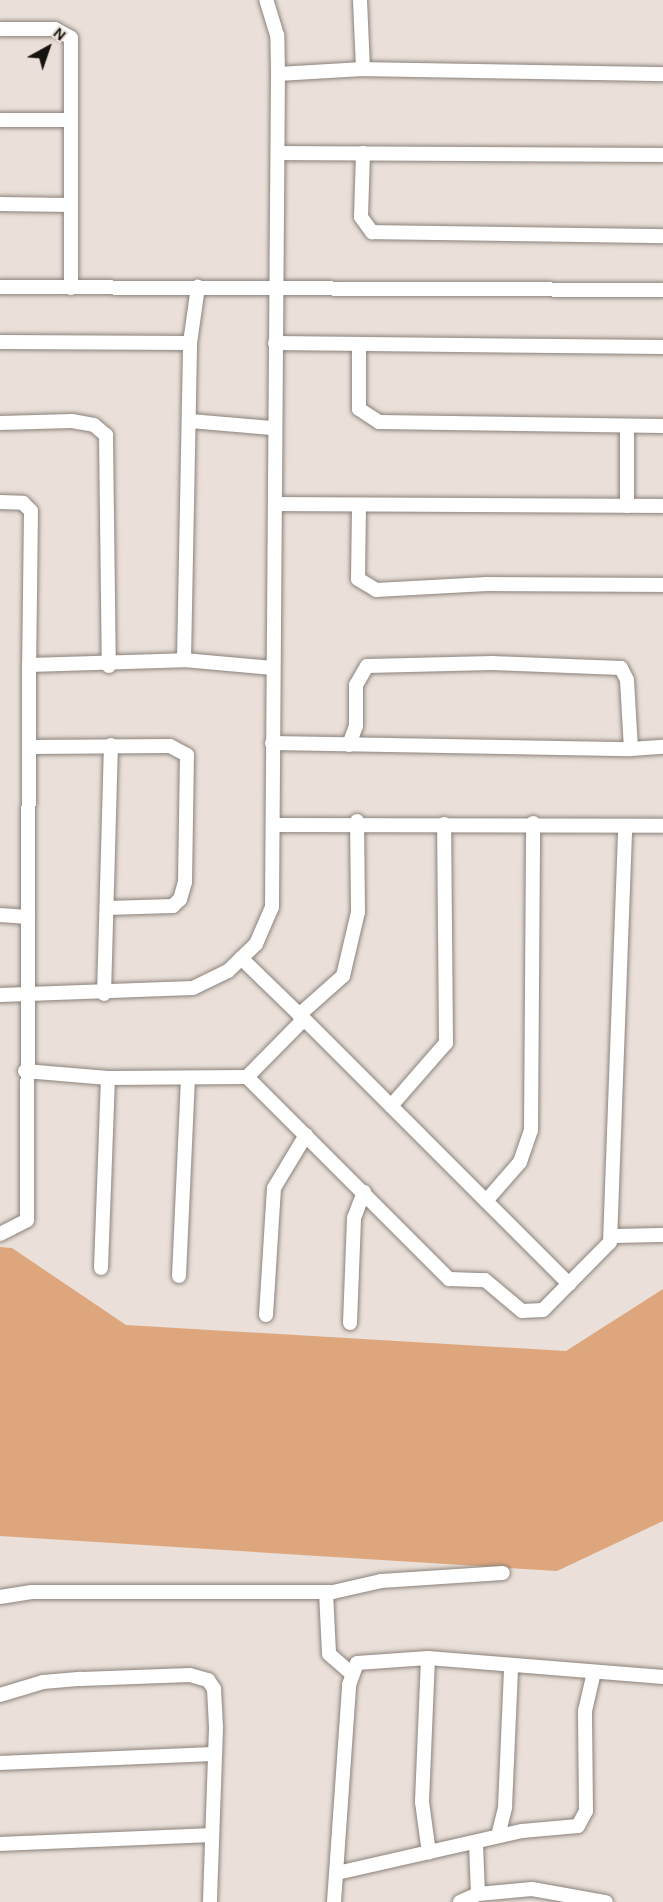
<!DOCTYPE html>
<style>
body{margin:0}
#map{position:relative;width:663px;height:1902px;overflow:hidden;background:#eae0d9;font-family:Karla,sans-serif}
div>[style]{position:absolute}
.green>*{inset:0;background:#dea67d}
.roads{filter:drop-shadow(0 0 2px #8b827b) drop-shadow(0 0 2px #8b827b)}
.minor>*{height:14px;margin:-7px;padding:0 7px;transform-origin:7px;border-radius:7px;background:#fff}
span{translate:-50% -50%;white-space:nowrap;text-align:center;line-height:1.15;-webkit-text-stroke:4.5px #eae0d9;paint-order:stroke}
.north{position:absolute;left:18px;top:18px;width:60px;height:60px;-webkit-text-stroke:4px #eae0d9;paint-order:stroke;rotate:40deg;font-size:16px;font-weight:700;line-height:24px;text-align:center;color:#161310}
.north::after{content:'';display:block;margin:auto;width:21px;height:27px;background:#161310;clip-path:polygon(50% 0,100% 100%,50% 72%,0 100%)}
</style>
<div id="map">
<div class="green">
<div style="clip-path:polygon(0 1247px,12px 1248px,126px 1325px,566px 1351px,663px 1289px,663px 1521px,557px 1571px,0 1536px)"></div>
</div>
<div class="roads">
<div class="minor">
<div style="left:360px;top:0;width:69px;rotate:87.5deg"></div>
<div style="left:0;top:29px;width:55px"></div>
<div style="left:55px;top:29px;width:18px;rotate:29deg"></div>
<div style="left:71px;top:38px;width:250px;rotate:90deg"></div>
<div style="left:278px;top:74px;width:85px;rotate:-3.4deg"></div>
<div style="left:363px;top:69px;width:300px;rotate:1deg"></div>
<div style="left:0;top:120px;width:70px"></div>
<div style="left:278px;top:153px;width:385px;rotate:0.3deg"></div>
<div style="left:363px;top:153px;width:64px;rotate:91.8deg"></div>
<div style="left:361px;top:217px;width:19px;rotate:54deg"></div>
<div style="left:372px;top:232px;width:291px;rotate:0.8deg"></div>
<div style="left:0;top:204px;width:69px;rotate:0.8deg"></div>
<div style="left:0;top:287px;width:663px;rotate:0.26deg"></div>
<div style="left:0;top:342px;width:190px;rotate:0.3deg"></div>
<div style="left:275px;top:343px;width:388px;rotate:0.6deg"></div>
<div style="left:359px;top:345px;width:64px;rotate:90deg"></div>
<div style="left:359px;top:409px;width:24px;rotate:33deg"></div>
<div style="left:379px;top:422px;width:284px;rotate:0.8deg"></div>
<div style="left:190px;top:421px;width:82px;rotate:4.9deg"></div>
<div style="left:0;top:423px;width:72px;rotate:-1.6deg"></div>
<div style="left:72px;top:421px;width:22px;rotate:10deg"></div>
<div style="left:94px;top:425px;width:16px;rotate:40deg"></div>
<div style="left:106px;top:435px;width:231px;rotate:89.3deg"></div>
<div style="left:0;top:502px;width:23px;rotate:2deg"></div>
<div style="left:23px;top:503px;width:11px;rotate:45deg"></div>
<div style="left:31px;top:511px;width:154px;rotate:90.7deg"></div>
<div style="left:277px;top:504px;width:386px;rotate:0.3deg"></div>
<div style="left:627px;top:506px;width:80px;rotate:-90deg"></div>
<div style="left:359px;top:507px;width:72px;rotate:90.8deg"></div>
<div style="left:358px;top:579px;width:21px;rotate:31deg"></div>
<div style="left:376px;top:590px;width:111px;rotate:-3.1deg"></div>
<div style="left:487px;top:584px;width:176px;rotate:0.3deg"></div>
<div style="left:184px;top:660px;width:317px;rotate:-88.9deg"></div>
<div style="left:190px;top:343px;width:57px;rotate:-81.9deg"></div>
<div style="left:272px;top:743px;width:359px;rotate:1deg"></div>
<div style="left:349px;top:745px;width:20px;rotate:-70deg"></div>
<div style="left:356px;top:726px;width:41px;rotate:-90deg"></div>
<div style="left:356px;top:685px;width:22px;rotate:-60deg"></div>
<div style="left:367px;top:666px;width:125px;rotate:-1.4deg"></div>
<div style="left:492px;top:663px;width:129px;rotate:2.2deg"></div>
<div style="left:621px;top:668px;width:13px;rotate:63deg"></div>
<div style="left:627px;top:680px;width:69px;rotate:86.7deg"></div>
<div style="left:631px;top:749px;width:32px;rotate:-4deg"></div>
<div style="left:29px;top:747px;width:141px;rotate:-0.4deg"></div>
<div style="left:170px;top:746px;width:19px;rotate:28deg"></div>
<div style="left:187px;top:755px;width:127px;rotate:90.9deg"></div>
<div style="left:185px;top:882px;width:18px;rotate:106deg"></div>
<div style="left:180px;top:899px;width:10px;rotate:135deg"></div>
<div style="left:173px;top:906px;width:66px;rotate:178.3deg"></div>
<div style="left:274px;top:825px;width:389px;rotate:0.1deg"></div>
<div style="left:0;top:915px;width:28px;rotate:4deg"></div>
<div style="left:241px;top:958px;width:88px;rotate:44.1deg"></div>
<div style="left:104px;top:994px;width:249px;rotate:-88.4deg"></div>
<div style="left:0;top:995px;width:193px;rotate:-2.1deg"></div>
<div style="left:193px;top:988px;width:39px;rotate:-26deg"></div>
<div style="left:228px;top:971px;width:39px;rotate:-44deg"></div>
<div style="left:256px;top:944px;width:40px;rotate:-66.6deg"></div>
<div style="left:272px;top:907px;width:833px;rotate:-89.59deg"></div>
<div style="left:278px;top:74px;width:39px;rotate:-91deg"></div>
<div style="left:277px;top:35px;width:37px;rotate:-107deg"></div>
<div style="left:299px;top:1015px;width:59px;rotate:-41.6deg"></div>
<div style="left:343px;top:976px;width:66px;rotate:-76.8deg"></div>
<div style="left:358px;top:912px;width:91px;rotate:-90.6deg"></div>
<div style="left:25px;top:1071px;width:83px;rotate:4.8deg"></div>
<div style="left:108px;top:1078px;width:139px;rotate:-0.4deg"></div>
<div style="left:247px;top:1077px;width:286px;rotate:45deg"></div>
<div style="left:449px;top:1279px;width:36px;rotate:2deg"></div>
<div style="left:485px;top:1280px;width:48px;rotate:40deg"></div>
<div style="left:522px;top:1311px;width:21px;rotate:-3deg"></div>
<div style="left:543px;top:1310px;width:95px;rotate:-45.4deg"></div>
<div style="left:610px;top:1242px;width:415px;rotate:-87.9deg"></div>
<div style="left:247px;top:1077px;width:81px;rotate:-45.5deg"></div>
<div style="left:304px;top:1019px;width:375px;rotate:45deg"></div>
<div style="left:391px;top:1106px;width:84px;rotate:-48.9deg"></div>
<div style="left:446px;top:1043px;width:219px;rotate:-90.5deg"></div>
<div style="left:486px;top:1201px;width:52px;rotate:-48.9deg"></div>
<div style="left:520px;top:1162px;width:34px;rotate:-71deg"></div>
<div style="left:531px;top:1130px;width:307px;rotate:-89.6deg"></div>
<div style="left:0;top:1234px;width:30px;rotate:-27deg"></div>
<div style="left:27px;top:1220px;width:555px;rotate:-89.79deg"></div>
<div style="left:29px;top:665px;width:155px;rotate:-1.8deg"></div>
<div style="left:184px;top:660px;width:89px;rotate:5.1deg"></div>
<div style="left:611px;top:1236px;width:52px;rotate:-1.1deg"></div>
<div style="left:101px;top:1268px;width:190px;rotate:-87.9deg"></div>
<div style="left:179px;top:1276px;width:198px;rotate:-87.4deg"></div>
<div style="left:266px;top:1315px;width:127px;rotate:-86.4deg"></div>
<div style="left:274px;top:1188px;width:62px;rotate:-58.9deg"></div>
<div style="left:350px;top:1323px;width:105px;rotate:-87.8deg"></div>
<div style="left:354px;top:1218px;width:28px;rotate:-69deg"></div>
<div style="left:326px;top:1592px;width:62px;rotate:87.2deg"></div>
<div style="left:329px;top:1654px;width:29px;rotate:41deg"></div>
<div style="left:0;top:1597px;width:32px;rotate:-9deg"></div>
<div style="left:32px;top:1592px;width:301px"></div>
<div style="left:333px;top:1592px;width:49px;rotate:-12.9deg"></div>
<div style="left:381px;top:1581px;width:122px;rotate:-3.8deg"></div>
<div style="left:428px;top:1658px;width:144px;rotate:92.4deg"></div>
<div style="left:422px;top:1802px;width:51px;rotate:82.2deg"></div>
<div style="left:0;top:1695px;width:45px;rotate:-16.8deg"></div>
<div style="left:43px;top:1682px;width:38px;rotate:-5deg"></div>
<div style="left:81px;top:1679px;width:109px;rotate:-2.1deg"></div>
<div style="left:190px;top:1675px;width:19px;rotate:16deg"></div>
<div style="left:208px;top:1680px;width:11px;rotate:56deg"></div>
<div style="left:214px;top:1689px;width:39px;rotate:87deg"></div>
<div style="left:216px;top:1728px;width:174px;rotate:92deg"></div>
<div style="left:0;top:1763px;width:212px;rotate:-2.4deg"></div>
<div style="left:498px;top:1836px;width:30px;rotate:-76deg"></div>
<div style="left:505px;top:1807px;width:140px;rotate:-87.5deg"></div>
<div style="left:476px;top:1843px;width:51px;rotate:87.8deg"></div>
<div style="left:0;top:1844px;width:212px;rotate:-2.4deg"></div>
<div style="left:337px;top:1873px;width:190px;rotate:-12.8deg"></div>
<div style="left:522px;top:1831px;width:56px;rotate:-5.1deg"></div>
<div style="left:578px;top:1826px;width:17px;rotate:-62deg"></div>
<div style="left:586px;top:1811px;width:100px;rotate:-90.6deg"></div>
<div style="left:585px;top:1711px;width:40px;rotate:-77deg"></div>
<div style="left:334px;top:1902px;width:218px;rotate:-86deg"></div>
<div style="left:349px;top:1685px;width:23px;rotate:-70deg"></div>
<div style="left:357px;top:1663px;width:71px;rotate:-4deg"></div>
<div style="left:428px;top:1658px;width:236px;rotate:4.6deg"></div>
<div style="left:460px;top:1902px;width:20px;rotate:-24deg"></div>
<div style="left:478px;top:1894px;width:54px;rotate:-5.3deg"></div>
<div style="left:532px;top:1889px;width:75px;rotate:10deg"></div>
</div>
</div>
<div class="north">N</div>
</div>
